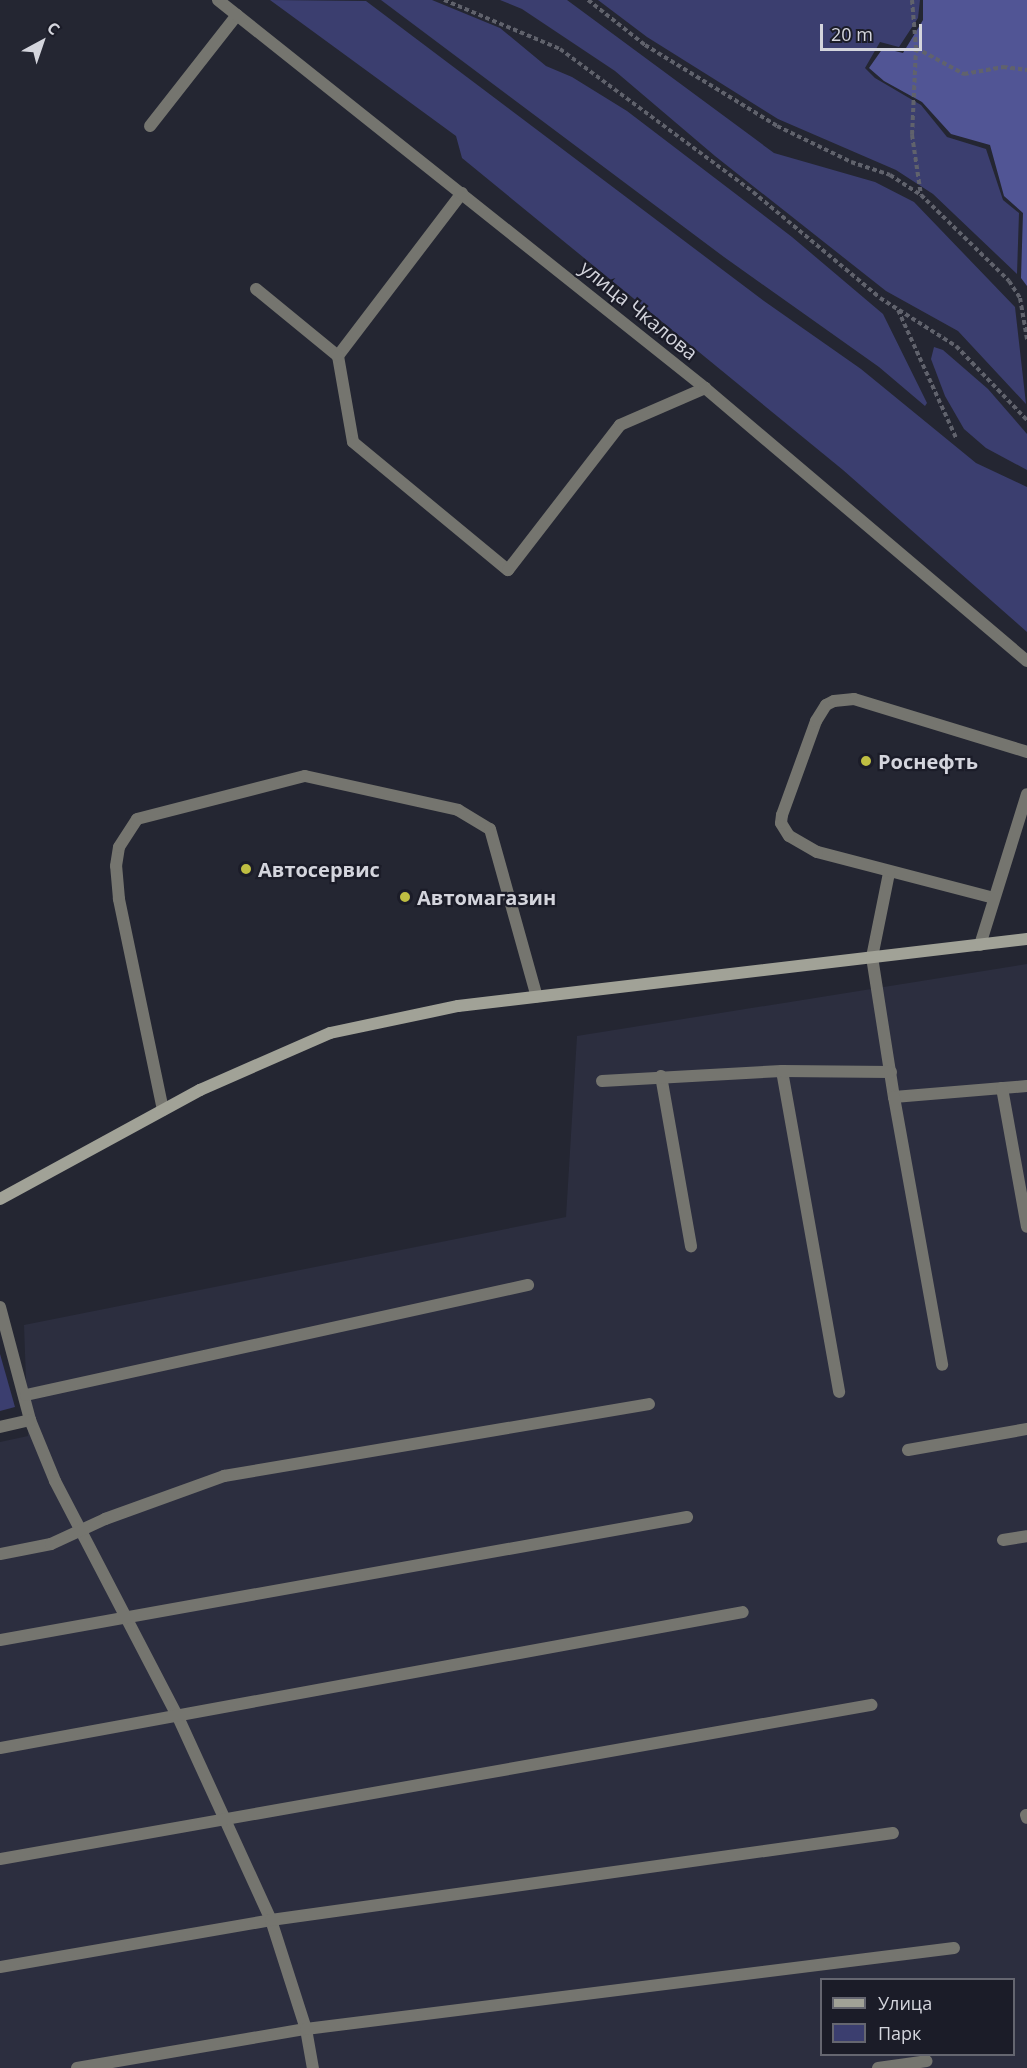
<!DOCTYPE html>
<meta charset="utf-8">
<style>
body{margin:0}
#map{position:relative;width:1027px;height:2068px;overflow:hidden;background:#242632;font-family:"Open Sans",sans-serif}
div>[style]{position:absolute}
.built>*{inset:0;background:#2c2e3f}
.green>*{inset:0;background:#3b3e6f}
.forest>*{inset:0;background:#515595}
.path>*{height:4px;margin-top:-2px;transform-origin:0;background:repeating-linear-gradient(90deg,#60626c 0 4.5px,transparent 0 7.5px)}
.service>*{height:12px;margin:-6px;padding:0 6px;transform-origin:6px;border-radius:6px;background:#75756f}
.minor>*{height:12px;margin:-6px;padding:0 6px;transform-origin:6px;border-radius:6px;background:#75756f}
.secondary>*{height:12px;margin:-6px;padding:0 6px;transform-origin:6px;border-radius:6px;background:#a1a297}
.dots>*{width:16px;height:16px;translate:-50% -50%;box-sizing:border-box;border:3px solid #1b1c28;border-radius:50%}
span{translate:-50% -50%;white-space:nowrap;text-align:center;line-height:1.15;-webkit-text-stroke:4.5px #1b1c28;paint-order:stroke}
.street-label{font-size:20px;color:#d4d5dd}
.poi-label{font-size:20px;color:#d4d5dd;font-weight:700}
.left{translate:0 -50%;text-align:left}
.legend{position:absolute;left:820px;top:1978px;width:195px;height:78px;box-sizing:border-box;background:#1b1c28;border:2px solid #656670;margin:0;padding:8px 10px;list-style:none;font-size:18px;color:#d4d5dd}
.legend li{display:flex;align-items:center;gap:12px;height:30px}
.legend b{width:30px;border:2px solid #656670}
.north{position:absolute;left:12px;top:12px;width:60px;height:60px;-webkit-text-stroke:4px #1b1c28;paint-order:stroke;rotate:40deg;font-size:16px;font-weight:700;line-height:24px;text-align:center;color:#d4d5dd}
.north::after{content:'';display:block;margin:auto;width:21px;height:27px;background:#d4d5dd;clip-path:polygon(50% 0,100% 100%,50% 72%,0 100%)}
.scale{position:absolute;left:820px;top:24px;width:102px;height:27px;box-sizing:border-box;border:3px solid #d4d5dd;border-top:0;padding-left:8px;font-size:18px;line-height:21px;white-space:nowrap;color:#d4d5dd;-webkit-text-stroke:4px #1b1c28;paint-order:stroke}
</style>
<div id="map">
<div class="built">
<div style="clip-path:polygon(evenodd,1027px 964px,1027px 2068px,0 2068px,0 1442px,28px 1436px,24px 1325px,566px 1217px,577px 1036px,1027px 964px,822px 1980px,1014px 1980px,1014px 2054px,822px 2054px,822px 1980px)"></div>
</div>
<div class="green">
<div style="clip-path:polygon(270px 0,366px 1px,764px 301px,861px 369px,976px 463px,1027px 487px,1027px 632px,843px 470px,462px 158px,456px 136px)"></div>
<div style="clip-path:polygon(381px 0,432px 0,500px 28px,546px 66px,572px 77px,627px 111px,792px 237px,883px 314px,927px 403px,925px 406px,879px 367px,724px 257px)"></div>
<div style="clip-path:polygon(500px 0,567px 0,774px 153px,875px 182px,914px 202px,1015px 307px,1026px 404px,958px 331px,886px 291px,715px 156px,615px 71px,522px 9px)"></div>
<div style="clip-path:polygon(598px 0,920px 0,918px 18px,899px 47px,880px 42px,865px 68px,875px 78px,921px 105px,947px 137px,986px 149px,1003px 200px,1019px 213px,1017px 274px,933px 194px,896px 170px,778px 119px,647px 37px)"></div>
<div style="clip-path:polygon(934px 347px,943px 350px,988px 389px,1027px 434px,1027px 470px,986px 448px,964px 429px,945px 396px,931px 359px)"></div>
<div style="clip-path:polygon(0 1354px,15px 1407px,0 1411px)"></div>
</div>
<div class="forest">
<div style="clip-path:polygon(923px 0,1027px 0,1027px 286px,1021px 278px,1023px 213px,1004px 196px,990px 145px,951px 134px,922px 102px,884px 81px,869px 68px,883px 48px,903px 53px,923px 20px)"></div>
</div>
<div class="path">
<div style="left:444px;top:0;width:126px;rotate:22.9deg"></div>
<div style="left:560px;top:49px;width:240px;rotate:36.5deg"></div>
<div style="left:753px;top:192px;width:165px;rotate:39.8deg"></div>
<div style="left:880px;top:298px;width:90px;rotate:32.3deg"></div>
<div style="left:956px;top:346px;width:103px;rotate:46.2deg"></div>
<div style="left:588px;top:0;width:73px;rotate:38.3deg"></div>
<div style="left:645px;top:45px;width:155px;rotate:31.5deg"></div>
<div style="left:777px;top:126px;width:82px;rotate:25.9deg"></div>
<div style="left:851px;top:162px;width:41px;rotate:18.4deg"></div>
<div style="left:890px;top:175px;width:37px;rotate:33deg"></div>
<div style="left:921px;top:195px;width:123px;rotate:44.3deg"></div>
<div style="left:1009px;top:281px;width:20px;rotate:57deg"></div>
<div style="left:1020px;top:298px;width:42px;rotate:80.3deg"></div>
<div style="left:912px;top:0;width:48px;rotate:85.2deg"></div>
<div style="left:916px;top:48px;width:87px;rotate:92.6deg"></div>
<div style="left:912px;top:135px;width:61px;rotate:81.5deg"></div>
<div style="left:916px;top:48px;width:55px;rotate:28.4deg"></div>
<div style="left:964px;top:74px;width:40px;rotate:-10deg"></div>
<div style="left:1003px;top:67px;width:24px;rotate:7deg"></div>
<div style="left:898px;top:310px;width:141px;rotate:65.6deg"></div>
</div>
<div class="service">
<div style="left:150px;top:126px;width:141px;rotate:-51.9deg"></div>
<div style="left:462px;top:193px;width:205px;rotate:127.3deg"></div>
<div style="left:338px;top:356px;width:87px;rotate:80.1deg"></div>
<div style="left:353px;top:442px;width:201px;rotate:39.6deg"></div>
<div style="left:508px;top:570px;width:183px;rotate:-52.3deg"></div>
<div style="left:620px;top:425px;width:93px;rotate:-23.5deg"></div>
<div style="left:256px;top:289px;width:106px;rotate:39.3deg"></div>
<div style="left:889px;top:873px;width:86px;rotate:101.4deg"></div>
<div style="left:872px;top:957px;width:142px;rotate:81.1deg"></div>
<div style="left:894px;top:1097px;width:133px;rotate:-4.7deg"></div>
<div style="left:994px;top:898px;width:183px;rotate:-165.4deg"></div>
<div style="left:817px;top:852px;width:32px;rotate:-150deg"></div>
<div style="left:789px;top:836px;width:15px;rotate:-122deg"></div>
<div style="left:781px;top:823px;width:8px;rotate:-83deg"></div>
<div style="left:782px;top:815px;width:100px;rotate:-70.1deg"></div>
<div style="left:816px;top:721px;width:19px;rotate:-58deg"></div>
<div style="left:826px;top:705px;width:9px;rotate:-27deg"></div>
<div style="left:834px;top:701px;width:20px;rotate:-6deg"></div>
<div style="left:854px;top:699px;width:181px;rotate:17deg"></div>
<div style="left:980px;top:945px;width:158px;rotate:-72.7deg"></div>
<div style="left:782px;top:1071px;width:326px;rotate:79.9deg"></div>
<div style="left:661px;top:1076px;width:173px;rotate:80deg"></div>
<div style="left:602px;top:1081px;width:180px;rotate:-3.2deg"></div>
<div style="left:782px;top:1071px;width:109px;rotate:0.5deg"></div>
<div style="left:1002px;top:1088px;width:141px;rotate:79.8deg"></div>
<div style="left:894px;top:1097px;width:272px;rotate:79.8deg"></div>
<div style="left:163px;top:1110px;width:216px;rotate:-101.8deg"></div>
<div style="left:119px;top:899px;width:33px;rotate:-95deg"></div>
<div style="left:116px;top:866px;width:19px;rotate:-81deg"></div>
<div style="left:119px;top:847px;width:33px;rotate:-57deg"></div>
<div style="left:137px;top:819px;width:173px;rotate:-14.4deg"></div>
<div style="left:305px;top:776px;width:157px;rotate:12.5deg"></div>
<div style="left:458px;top:810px;width:37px;rotate:31deg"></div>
<div style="left:490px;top:829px;width:174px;rotate:74.4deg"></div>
<div style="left:0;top:1307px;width:117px;rotate:75.1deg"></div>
<div style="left:30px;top:1420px;width:66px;rotate:67.7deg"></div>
<div style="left:55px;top:1481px;width:266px;rotate:62.5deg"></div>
<div style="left:178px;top:1717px;width:223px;rotate:65.4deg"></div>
<div style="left:271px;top:1920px;width:114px;rotate:72.2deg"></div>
<div style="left:306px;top:2029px;width:40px;rotate:80deg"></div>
<div style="left:26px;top:1395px;width:514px;rotate:-12.36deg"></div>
<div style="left:0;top:1427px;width:31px;rotate:-13deg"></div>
<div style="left:908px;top:1450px;width:121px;rotate:-10deg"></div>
<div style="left:1003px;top:1540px;width:24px;rotate:-9deg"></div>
<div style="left:0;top:1554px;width:52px;rotate:-11.1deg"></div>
<div style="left:51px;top:1544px;width:60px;rotate:-24.8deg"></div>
<div style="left:105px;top:1519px;width:127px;rotate:-19.9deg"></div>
<div style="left:224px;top:1476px;width:431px;rotate:-9.6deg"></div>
<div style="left:0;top:1640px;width:698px;rotate:-10.15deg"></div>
<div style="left:0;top:1748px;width:755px;rotate:-10.37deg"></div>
<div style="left:1026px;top:1815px;width:3px;rotate:72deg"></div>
<div style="left:0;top:1859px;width:885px;rotate:-10.03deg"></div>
<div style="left:0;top:1967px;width:275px;rotate:-9.8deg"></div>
<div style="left:271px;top:1920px;width:628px;rotate:-7.96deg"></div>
<div style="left:77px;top:2068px;width:232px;rotate:-9.7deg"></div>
<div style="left:306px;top:2029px;width:653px;rotate:-7.13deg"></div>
<div style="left:878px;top:2068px;width:49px;rotate:-8.1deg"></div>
</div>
<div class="minor">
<div style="left:218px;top:0;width:623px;rotate:38.54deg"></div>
<div style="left:705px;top:388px;width:422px;rotate:40.3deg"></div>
</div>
<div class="secondary">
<div style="left:0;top:1199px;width:228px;rotate:-28.6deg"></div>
<div style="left:200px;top:1090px;width:142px;rotate:-23.7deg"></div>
<div style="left:330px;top:1033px;width:131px;rotate:-11.9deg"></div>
<div style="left:458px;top:1006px;width:573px;rotate:-6.72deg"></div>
</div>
<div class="dots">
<div style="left:866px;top:761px;background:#bfbe42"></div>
<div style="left:246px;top:869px;background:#bfbe42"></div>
<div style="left:405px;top:897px;background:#bfbe42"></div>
</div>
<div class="street-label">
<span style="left:639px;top:310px;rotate:39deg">улица Чкалова</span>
</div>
<div class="poi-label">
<span class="left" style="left:878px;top:761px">Роснефть</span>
<span class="left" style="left:258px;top:869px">Автосервис</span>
<span class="left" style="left:417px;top:897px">Автомагазин</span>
</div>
<ul class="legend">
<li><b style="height:8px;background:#a1a297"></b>Улица</li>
<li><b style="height:16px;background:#3b3e6f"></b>Парк</li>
</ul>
<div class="north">С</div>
<div class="scale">20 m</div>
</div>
